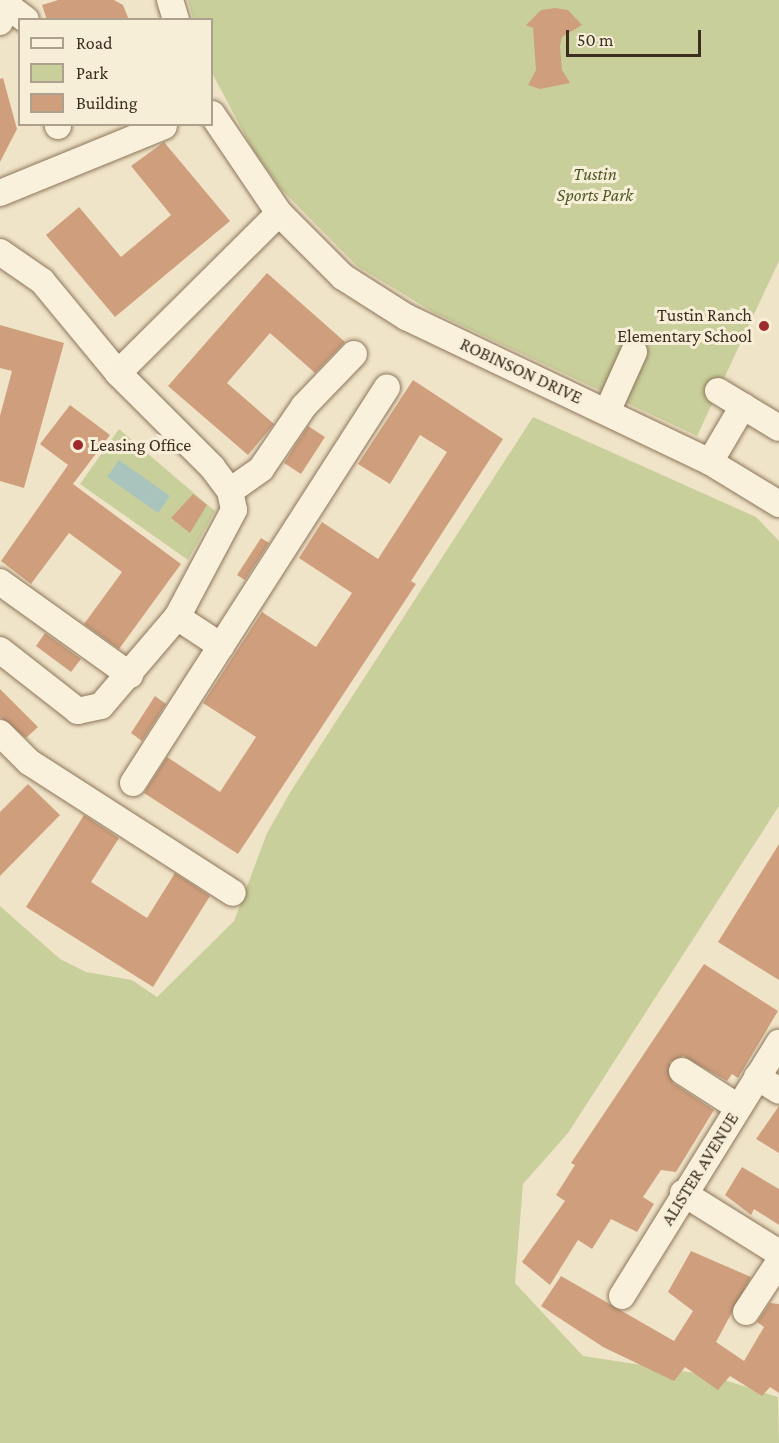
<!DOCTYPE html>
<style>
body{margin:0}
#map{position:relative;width:779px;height:1443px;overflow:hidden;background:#f0e4c8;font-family:"Crimson Pro",serif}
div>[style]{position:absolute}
.green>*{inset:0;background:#c9cf9b}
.water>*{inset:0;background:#a9c4bc}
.building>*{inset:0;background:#cf9f7d}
.roads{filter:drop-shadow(0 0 2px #8d765c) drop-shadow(0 0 2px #8d765c)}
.minor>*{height:26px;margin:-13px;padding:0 13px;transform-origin:13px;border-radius:13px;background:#faf1dc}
.dots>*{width:16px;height:16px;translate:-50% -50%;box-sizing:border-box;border:3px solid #f7eed8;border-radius:50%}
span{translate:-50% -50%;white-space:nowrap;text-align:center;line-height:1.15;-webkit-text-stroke:6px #f7eed8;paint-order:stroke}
.park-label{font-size:18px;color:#4d5a26;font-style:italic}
.poi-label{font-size:18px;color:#3d2e20}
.right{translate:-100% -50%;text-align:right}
.left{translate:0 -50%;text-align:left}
.street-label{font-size:18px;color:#3d2e20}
.legend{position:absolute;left:18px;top:18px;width:195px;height:108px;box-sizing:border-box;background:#f7eed8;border:2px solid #ada18e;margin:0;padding:8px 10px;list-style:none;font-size:18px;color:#3d2e20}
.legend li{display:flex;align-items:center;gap:12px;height:30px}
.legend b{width:30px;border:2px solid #ada18e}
.scale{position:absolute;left:566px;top:30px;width:135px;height:27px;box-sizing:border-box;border:3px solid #3d2e20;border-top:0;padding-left:8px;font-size:18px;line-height:21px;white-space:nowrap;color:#3d2e20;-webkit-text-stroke:4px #f7eed8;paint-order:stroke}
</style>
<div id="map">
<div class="green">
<div style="clip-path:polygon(188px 0,779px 0,779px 261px,697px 436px,433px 312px,357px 266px,281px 189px,252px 148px,212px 73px,212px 20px,193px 19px)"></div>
<div style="clip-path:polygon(533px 417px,756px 517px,779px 541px,779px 806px,568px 1133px,523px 1184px,515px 1283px,583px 1356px,708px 1375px,778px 1397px,779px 1443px,0 1443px,0 906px,60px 959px,86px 972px,132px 980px,157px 997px,234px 921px,267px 833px,291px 791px)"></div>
<div style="clip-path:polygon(119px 429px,215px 511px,188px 560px,80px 484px)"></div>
</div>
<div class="water">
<div style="clip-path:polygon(119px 460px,170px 496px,158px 513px,107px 477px)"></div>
</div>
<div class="building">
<div style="clip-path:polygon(58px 0,114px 0,123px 5px,129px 20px,47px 20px,42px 5px)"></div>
<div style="clip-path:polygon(555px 8px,568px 10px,582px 25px,562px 37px,560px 46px,562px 70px,570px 83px,540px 89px,528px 85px,536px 70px,533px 28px,526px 25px,541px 10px)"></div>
<div style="clip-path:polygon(3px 78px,17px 129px,0 162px,0 79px)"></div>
<div style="clip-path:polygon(164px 142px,230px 221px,115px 317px,46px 235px,79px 207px,121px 257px,171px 215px,131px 166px)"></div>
<div style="clip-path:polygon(267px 273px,345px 342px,315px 373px,270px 333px,227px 383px,274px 424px,248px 455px,168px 386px)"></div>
<div style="clip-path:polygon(0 325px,64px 343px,24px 488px,0 481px,0 416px,12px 371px,0 368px)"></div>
<div style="clip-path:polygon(413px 380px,503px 439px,411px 581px,416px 584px,238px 854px,144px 793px,167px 757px,220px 792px,256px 737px,203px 703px,262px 612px,316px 647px,352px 593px,299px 558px,322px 522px,378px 559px,447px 452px,420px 435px,390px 484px,358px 464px)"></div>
<div style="clip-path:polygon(70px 405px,110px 435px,73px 484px,181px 564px,119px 649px,84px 624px,122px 572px,69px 533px,31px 584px,1px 561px,68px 465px,40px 444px)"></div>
<div style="clip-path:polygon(308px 426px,325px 437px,301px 474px,284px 463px)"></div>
<div style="clip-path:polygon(193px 494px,207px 505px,190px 533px,171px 518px)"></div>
<div style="clip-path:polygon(261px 538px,269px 543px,245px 580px,237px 575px)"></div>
<div style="clip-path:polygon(45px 633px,81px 659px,71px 672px,36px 646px)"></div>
<div style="clip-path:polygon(0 689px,38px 727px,26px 738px,0 717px)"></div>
<div style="clip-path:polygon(155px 696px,166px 704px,142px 741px,131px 733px)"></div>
<div style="clip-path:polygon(28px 784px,60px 815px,0 876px,0 812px)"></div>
<div style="clip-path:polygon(84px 815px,119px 838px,91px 882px,147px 918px,175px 873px,210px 896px,153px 987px,26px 907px)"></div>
<div style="clip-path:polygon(779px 844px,779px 980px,718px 942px)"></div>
<div style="clip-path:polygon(704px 964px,778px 1011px,738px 1078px,732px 1074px,727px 1081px,683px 1056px,670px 1062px,673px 1083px,714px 1110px,676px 1172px,661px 1170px,643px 1197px,654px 1204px,637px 1232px,611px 1219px,592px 1249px,578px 1240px,550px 1285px,522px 1262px,565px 1201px,556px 1195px,575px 1165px,571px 1163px)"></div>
<div style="clip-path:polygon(779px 1106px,779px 1153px,756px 1139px)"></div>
<div style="clip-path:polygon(742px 1167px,779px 1189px,779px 1225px,754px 1209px,751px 1215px,725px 1195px)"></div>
<div style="clip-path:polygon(691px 1251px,751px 1277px,716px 1342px,744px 1361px,764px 1327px,757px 1322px,770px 1303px,779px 1304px,779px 1393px,770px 1387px,762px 1396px,730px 1376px,718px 1390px,685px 1367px,674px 1381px,603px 1347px,541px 1306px,561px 1276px,674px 1341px,693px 1311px,668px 1292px)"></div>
</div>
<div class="roads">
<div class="minor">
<div style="left:170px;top:0;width:21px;rotate:73deg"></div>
<div style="left:9px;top:7px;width:21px;rotate:37deg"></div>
<div style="left:0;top:22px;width:24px;rotate:-68deg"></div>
<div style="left:212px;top:114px;width:120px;rotate:55.9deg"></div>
<div style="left:279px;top:213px;width:91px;rotate:45deg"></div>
<div style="left:343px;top:277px;width:75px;rotate:32.4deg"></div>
<div style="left:406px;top:317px;width:337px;rotate:25.5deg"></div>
<div style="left:710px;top:462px;width:81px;rotate:31.3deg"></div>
<div style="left:58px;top:124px;width:2px;rotate:90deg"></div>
<div style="left:0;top:193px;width:177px;rotate:-22.2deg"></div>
<div style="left:0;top:252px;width:51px;rotate:34.6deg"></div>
<div style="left:42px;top:281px;width:119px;rotate:50.4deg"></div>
<div style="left:118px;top:373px;width:133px;rotate:45deg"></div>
<div style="left:212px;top:467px;width:30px;rotate:53deg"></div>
<div style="left:230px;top:491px;width:19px;rotate:78deg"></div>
<div style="left:234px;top:510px;width:121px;rotate:118deg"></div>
<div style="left:177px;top:617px;width:117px;rotate:130.5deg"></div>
<div style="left:101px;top:706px;width:24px;rotate:168deg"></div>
<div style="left:78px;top:711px;width:99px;rotate:-142deg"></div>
<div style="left:118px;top:373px;width:227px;rotate:-44.8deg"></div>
<div style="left:718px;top:391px;width:71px;rotate:31.2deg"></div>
<div style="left:607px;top:412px;width:66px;rotate:-65.8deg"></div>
<div style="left:710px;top:462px;width:65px;rotate:-59.5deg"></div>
<div style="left:230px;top:491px;width:38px;rotate:-35deg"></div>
<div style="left:261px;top:469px;width:76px;rotate:-55.7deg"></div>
<div style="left:304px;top:406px;width:72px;rotate:-46.1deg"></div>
<div style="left:0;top:582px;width:160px;rotate:35.6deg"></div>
<div style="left:177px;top:617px;width:53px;rotate:33.4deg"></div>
<div style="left:0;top:733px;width:41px;rotate:45deg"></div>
<div style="left:29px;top:762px;width:242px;rotate:32.7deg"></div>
<div style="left:133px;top:783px;width:470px;rotate:-57.3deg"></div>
<div style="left:682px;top:1071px;width:67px;rotate:32.7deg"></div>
<div style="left:757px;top:1077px;width:26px;rotate:32deg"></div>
<div style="left:683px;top:1193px;width:113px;rotate:32deg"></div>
<div style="left:622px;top:1296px;width:298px;rotate:-58.2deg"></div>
<div style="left:746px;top:1312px;width:60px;rotate:-56.6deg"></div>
</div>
</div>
<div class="dots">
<div style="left:764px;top:326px;background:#9e2a2b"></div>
<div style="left:78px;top:445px;background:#9e2a2b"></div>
</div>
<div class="park-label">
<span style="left:595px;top:185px">Tustin<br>Sports Park</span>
</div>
<div class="poi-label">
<span class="right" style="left:752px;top:326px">Tustin Ranch<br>Elementary School</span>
<span class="left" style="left:90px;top:445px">Leasing Office</span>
</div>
<div class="street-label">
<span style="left:521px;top:371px;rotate:25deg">ROBINSON DRIVE</span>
<span style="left:700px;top:1169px;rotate:-58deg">ALISTER AVENUE</span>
</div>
<ul class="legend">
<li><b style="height:8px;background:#faf1dc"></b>Road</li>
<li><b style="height:16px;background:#c9cf9b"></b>Park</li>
<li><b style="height:16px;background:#cf9f7d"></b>Building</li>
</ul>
<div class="scale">50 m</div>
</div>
